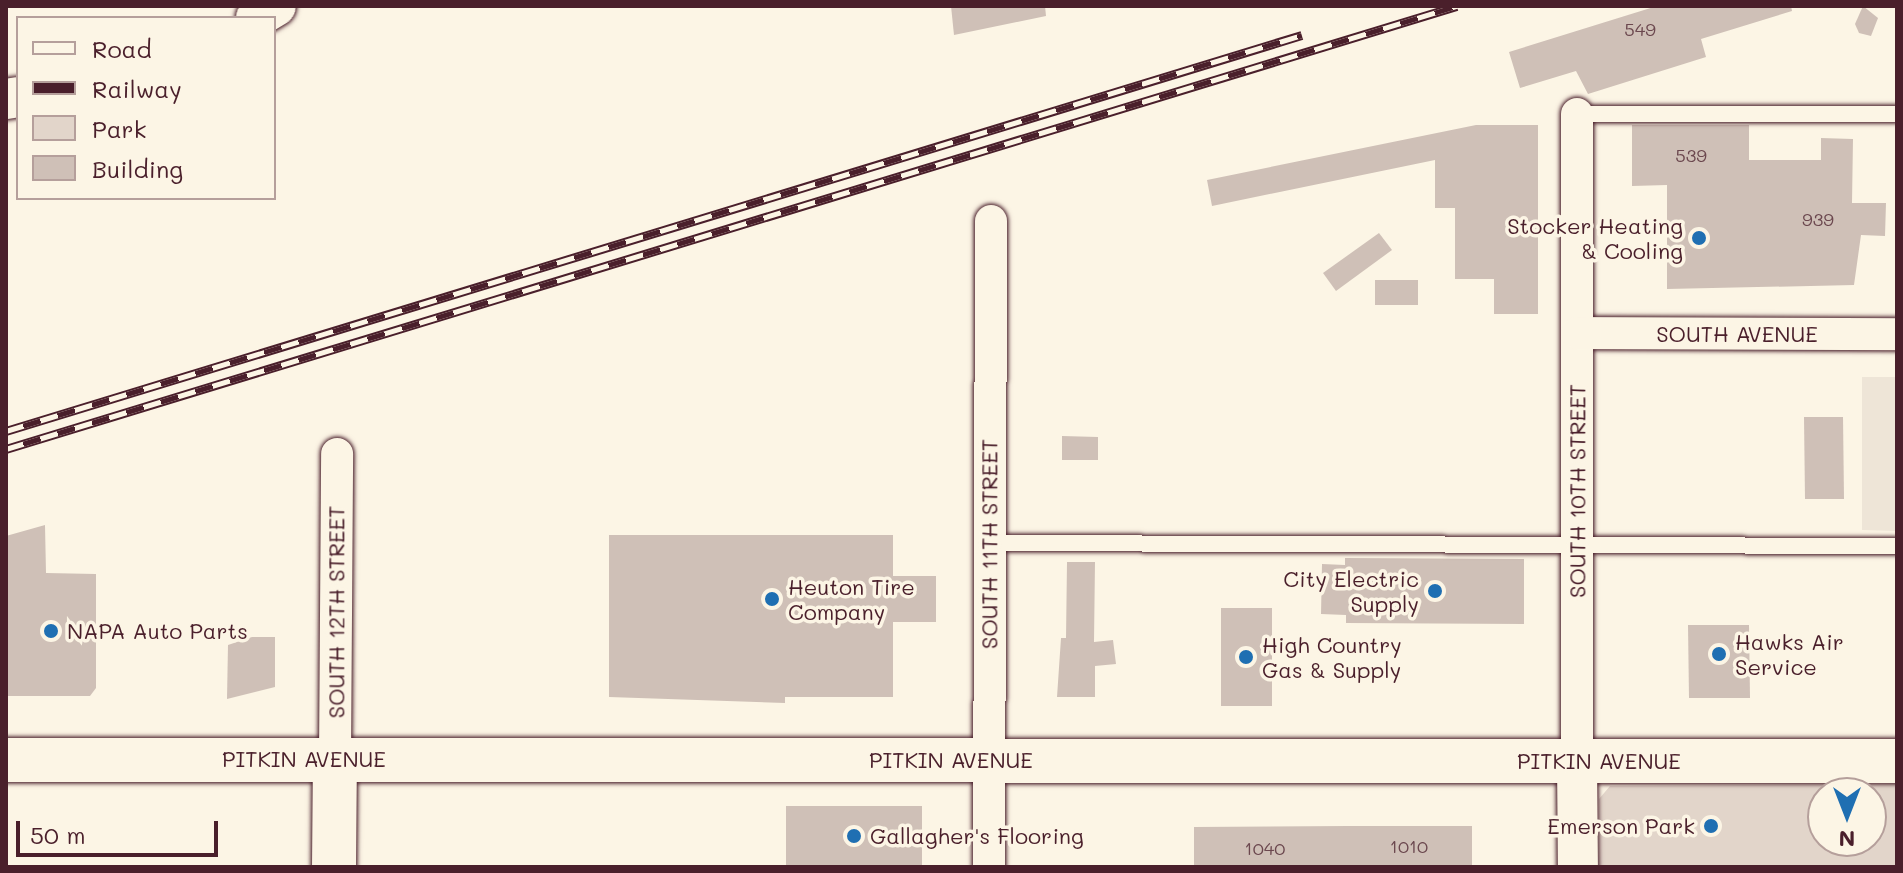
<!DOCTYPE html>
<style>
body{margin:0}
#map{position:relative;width:1903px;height:873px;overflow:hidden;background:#fcf5e5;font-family:Mali,sans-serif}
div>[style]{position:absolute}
.built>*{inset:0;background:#eee5d7}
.green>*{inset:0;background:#e2d5ca}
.building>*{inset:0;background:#cfc0b7}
.roads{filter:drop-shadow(0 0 2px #4a1f2b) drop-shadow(0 0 2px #4a1f2b)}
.service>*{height:16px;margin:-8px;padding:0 8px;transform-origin:8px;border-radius:8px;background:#fcf5e5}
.minor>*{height:32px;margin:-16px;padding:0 16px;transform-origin:16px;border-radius:16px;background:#fcf5e5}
.tertiary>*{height:40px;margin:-20px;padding:0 20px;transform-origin:20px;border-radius:20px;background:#fcf5e5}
.secondary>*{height:44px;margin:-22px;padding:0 22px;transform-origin:22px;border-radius:22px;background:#fcf5e5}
.primary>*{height:44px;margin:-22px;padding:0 22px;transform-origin:22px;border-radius:22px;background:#fcf5e5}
.rail>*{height:9px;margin-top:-4.5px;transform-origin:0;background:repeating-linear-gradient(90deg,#fcf5e5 0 18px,#4a1f2b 0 36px);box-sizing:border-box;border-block:2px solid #4a1f2b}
.dots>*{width:22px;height:22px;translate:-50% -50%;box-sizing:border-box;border:4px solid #fcf5e5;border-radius:50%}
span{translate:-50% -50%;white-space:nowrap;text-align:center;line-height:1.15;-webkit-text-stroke:7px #fcf5e5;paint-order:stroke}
.number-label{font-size:18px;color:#6b474e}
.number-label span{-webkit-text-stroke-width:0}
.poi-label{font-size:22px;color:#4a1f2b}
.right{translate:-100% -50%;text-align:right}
.left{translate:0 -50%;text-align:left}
.street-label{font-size:22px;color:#4a1f2b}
.frame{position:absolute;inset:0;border:8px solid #4a1f2b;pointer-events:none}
.legend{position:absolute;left:16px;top:16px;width:260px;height:184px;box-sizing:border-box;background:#fcf5e5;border:2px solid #b59f9b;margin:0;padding:10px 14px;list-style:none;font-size:24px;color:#4a1f2b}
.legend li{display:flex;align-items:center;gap:16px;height:40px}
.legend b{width:40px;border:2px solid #b59f9b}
.north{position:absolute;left:1807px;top:777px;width:80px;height:80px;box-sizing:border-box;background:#fcf5e5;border:2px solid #b59f9b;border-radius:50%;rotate:180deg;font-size:22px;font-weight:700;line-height:32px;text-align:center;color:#4a1f2b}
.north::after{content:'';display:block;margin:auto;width:28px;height:36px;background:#1f6fb2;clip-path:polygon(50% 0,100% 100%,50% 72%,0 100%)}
.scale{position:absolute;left:16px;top:821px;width:202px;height:36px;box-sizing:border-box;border:4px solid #4a1f2b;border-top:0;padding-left:10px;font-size:24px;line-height:28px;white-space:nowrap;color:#4a1f2b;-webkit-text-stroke:6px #fcf5e5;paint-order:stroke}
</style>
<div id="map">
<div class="built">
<div style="clip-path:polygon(1862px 377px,1897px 377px,1897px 531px,1862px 530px)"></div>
</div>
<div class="green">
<div style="clip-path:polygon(evenodd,1897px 784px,1897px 867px,1599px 867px,1599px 799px,1610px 786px,1897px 784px,1823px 793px,1871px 793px,1871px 841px,1823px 841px,1823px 793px)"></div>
</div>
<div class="building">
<div style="clip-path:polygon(951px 6px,1045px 6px,1046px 16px,954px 35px)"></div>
<div style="clip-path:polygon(1657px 6px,1791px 6px,1792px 11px,1701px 39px,1706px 57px,1588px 94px,1576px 71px,1520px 88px,1509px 52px)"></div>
<div style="clip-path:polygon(1863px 6px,1878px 18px,1871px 36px,1859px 33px,1855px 24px)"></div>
<div style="clip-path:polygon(1476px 125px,1538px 125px,1538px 314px,1494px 314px,1494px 279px,1455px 279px,1455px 208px,1435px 208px,1435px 160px,1212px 206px,1207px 180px)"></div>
<div style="clip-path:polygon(1632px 125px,1749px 125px,1749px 160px,1821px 160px,1821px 138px,1853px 139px,1852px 203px,1886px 203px,1885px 236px,1861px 235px,1854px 285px,1667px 289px,1667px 185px,1632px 186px)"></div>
<div style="clip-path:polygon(1379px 233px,1392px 250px,1336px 291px,1323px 273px)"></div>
<div style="clip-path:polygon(1375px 280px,1418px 280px,1418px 305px,1375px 305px)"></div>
<div style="clip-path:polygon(1804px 417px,1843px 417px,1844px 499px,1805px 499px)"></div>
<div style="clip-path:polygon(1062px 436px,1098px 437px,1098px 460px,1062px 460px)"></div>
<div style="clip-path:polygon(45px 525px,46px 573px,96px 574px,96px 688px,90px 696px,6px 696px,6px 536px)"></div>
<div style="clip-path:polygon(609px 535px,893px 535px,893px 576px,936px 576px,936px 622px,893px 622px,893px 697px,785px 697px,785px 703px,609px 697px)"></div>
<div style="clip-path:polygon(1345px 558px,1524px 559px,1524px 624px,1346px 623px,1346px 615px,1321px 614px,1322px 564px,1345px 565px)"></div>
<div style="clip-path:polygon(1067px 562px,1095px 562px,1094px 642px,1113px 640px,1116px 664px,1095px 666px,1095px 697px,1057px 697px,1061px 638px,1066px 638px)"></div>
<div style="clip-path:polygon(1221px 608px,1272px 608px,1272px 706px,1221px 706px)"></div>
<div style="clip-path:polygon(1688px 625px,1749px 625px,1750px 698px,1689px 698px)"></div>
<div style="clip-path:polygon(252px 637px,275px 637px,275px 687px,227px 699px,228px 645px)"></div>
<div style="clip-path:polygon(786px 806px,922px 806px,922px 867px,786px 866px)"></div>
<div style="clip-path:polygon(1348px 826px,1472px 826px,1472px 867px,1194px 867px,1194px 827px)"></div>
</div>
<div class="roads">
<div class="service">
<div style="left:1577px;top:114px;width:320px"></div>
<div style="left:989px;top:543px;width:908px;rotate:0.19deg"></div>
</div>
<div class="minor">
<div style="left:1577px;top:114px;width:647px;rotate:90deg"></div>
<div style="left:1577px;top:333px;width:320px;rotate:0.2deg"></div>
<div style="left:335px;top:758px;width:304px;rotate:-89.6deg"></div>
<div style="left:989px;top:867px;width:646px;rotate:-89.82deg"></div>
</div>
<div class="tertiary">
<div style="left:256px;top:18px;width:23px;rotate:-31deg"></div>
<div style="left:6px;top:99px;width:12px;rotate:-9deg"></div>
<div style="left:1577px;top:761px;width:106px;rotate:89.5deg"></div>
</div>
<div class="secondary">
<div style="left:334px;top:867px;width:109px;rotate:-89.5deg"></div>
</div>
<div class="primary">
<div style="left:6px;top:760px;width:1891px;rotate:0.03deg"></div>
</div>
</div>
<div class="rail">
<div style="left:6px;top:431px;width:1355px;rotate:-16.99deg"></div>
<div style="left:6px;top:449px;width:1517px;rotate:-16.98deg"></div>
</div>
<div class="dots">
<div style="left:1699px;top:238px;background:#1f6fb2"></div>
<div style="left:1435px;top:591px;background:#1f6fb2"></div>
<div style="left:772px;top:599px;background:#1f6fb2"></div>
<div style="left:51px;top:631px;background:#1f6fb2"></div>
<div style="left:1719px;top:654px;background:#1f6fb2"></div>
<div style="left:1246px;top:657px;background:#1f6fb2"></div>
<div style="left:1711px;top:826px;background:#1f6fb2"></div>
<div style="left:854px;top:836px;background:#1f6fb2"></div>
</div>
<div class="number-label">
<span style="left:1640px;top:29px">549</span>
<span style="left:1691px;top:155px">539</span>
<span style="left:1818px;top:219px">939</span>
<span style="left:1409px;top:846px">1010</span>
<span style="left:1265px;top:848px">1040</span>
</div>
<div class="poi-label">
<span class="right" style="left:1683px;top:238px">Stocker Heating<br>&amp; Cooling</span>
<span class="right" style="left:1419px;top:591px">City Electric<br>Supply</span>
<span class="left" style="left:788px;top:599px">Heuton Tire<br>Company</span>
<span class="left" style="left:67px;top:631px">NAPA Auto Parts</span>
<span class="left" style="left:1735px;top:654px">Hawks Air<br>Service</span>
<span class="left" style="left:1262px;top:657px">High Country<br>Gas &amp; Supply</span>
<span class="right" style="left:1695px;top:826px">Emerson Park</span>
<span class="left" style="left:870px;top:836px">Gallagher's Flooring</span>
</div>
<div class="street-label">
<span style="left:1737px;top:334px">SOUTH AVENUE</span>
<span style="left:1577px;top:491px;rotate:-90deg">SOUTH 10TH STREET</span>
<span style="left:989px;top:544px;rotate:-90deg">SOUTH 11TH STREET</span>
<span style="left:336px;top:612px;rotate:-90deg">SOUTH 12TH STREET</span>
<span style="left:304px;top:759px">PITKIN AVENUE</span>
<span style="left:951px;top:760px">PITKIN AVENUE</span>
<span style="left:1599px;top:761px">PITKIN AVENUE</span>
</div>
<div class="frame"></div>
<ul class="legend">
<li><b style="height:10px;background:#fcf5e5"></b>Road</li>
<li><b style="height:10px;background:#4a1f2b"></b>Railway</li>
<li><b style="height:22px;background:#e2d5ca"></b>Park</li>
<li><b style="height:22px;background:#cfc0b7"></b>Building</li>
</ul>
<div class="north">N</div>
<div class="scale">50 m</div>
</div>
